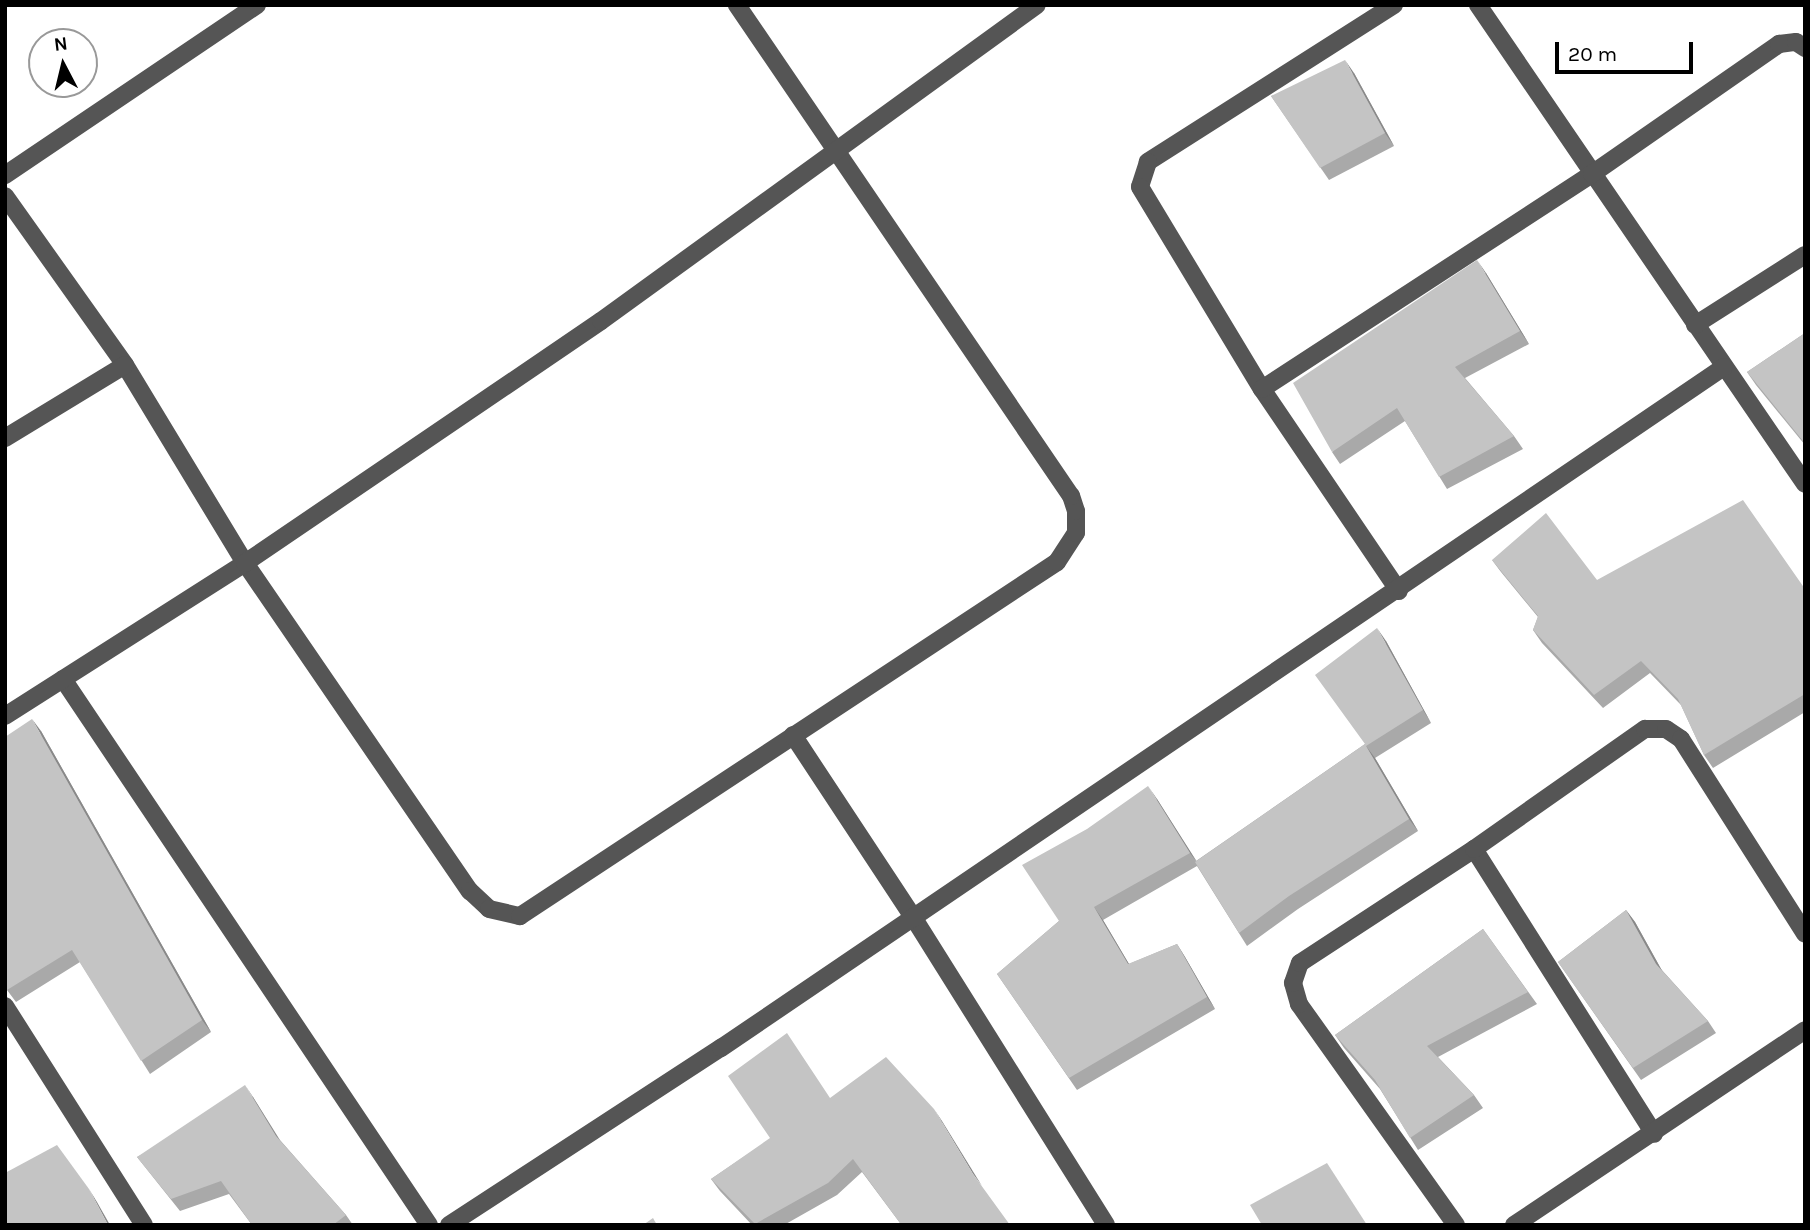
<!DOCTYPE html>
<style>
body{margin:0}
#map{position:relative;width:1810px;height:1230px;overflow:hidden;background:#fff;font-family:Karla,sans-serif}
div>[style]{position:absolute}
.minor>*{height:18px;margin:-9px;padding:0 9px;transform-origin:9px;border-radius:9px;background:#555}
.wall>*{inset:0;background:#a9a9a9}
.shaded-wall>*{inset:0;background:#898989}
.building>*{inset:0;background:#c4c4c4}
span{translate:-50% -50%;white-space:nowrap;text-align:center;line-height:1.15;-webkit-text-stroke:5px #fff;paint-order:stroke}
.frame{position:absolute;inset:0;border:7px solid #000;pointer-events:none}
.north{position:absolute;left:28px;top:28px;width:70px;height:70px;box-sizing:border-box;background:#fff;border:2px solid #999;border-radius:50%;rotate:353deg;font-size:19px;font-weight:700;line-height:28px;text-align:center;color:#000}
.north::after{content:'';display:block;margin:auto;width:24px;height:32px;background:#000;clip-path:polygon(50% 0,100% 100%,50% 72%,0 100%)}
.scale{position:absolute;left:1555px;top:42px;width:138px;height:32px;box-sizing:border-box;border:4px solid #000;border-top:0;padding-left:9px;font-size:21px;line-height:24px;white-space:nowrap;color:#000;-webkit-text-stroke:5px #fff;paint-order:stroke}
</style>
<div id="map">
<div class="minor">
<div style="left:1394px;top:5px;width:292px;rotate:147.5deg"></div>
<div style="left:1148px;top:162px;width:26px;rotate:108deg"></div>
<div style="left:1140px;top:187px;width:236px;rotate:58.9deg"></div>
<div style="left:1262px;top:389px;width:244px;rotate:55.9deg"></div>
<div style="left:1478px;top:5px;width:580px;rotate:55.68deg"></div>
<div style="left:5px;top:175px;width:304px;rotate:-34deg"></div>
<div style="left:5px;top:196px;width:207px;rotate:54.6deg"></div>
<div style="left:125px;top:365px;width:232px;rotate:58.8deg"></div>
<div style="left:245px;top:563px;width:398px;rotate:55.6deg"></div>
<div style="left:470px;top:891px;width:26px;rotate:43deg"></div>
<div style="left:489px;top:909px;width:32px;rotate:13deg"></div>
<div style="left:520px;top:916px;width:643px;rotate:-33.39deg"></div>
<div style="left:1057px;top:562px;width:35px;rotate:-57deg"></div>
<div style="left:1076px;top:533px;width:22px;rotate:-90deg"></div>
<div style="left:1076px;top:511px;width:16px;rotate:-108deg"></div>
<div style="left:1071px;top:496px;width:594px;rotate:-124.23deg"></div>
<div style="left:1695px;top:325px;width:130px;rotate:-32.5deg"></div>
<div style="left:1262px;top:389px;width:394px;rotate:-33.1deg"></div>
<div style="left:1592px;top:174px;width:228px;rotate:-34.8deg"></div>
<div style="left:1779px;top:44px;width:17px;rotate:-7deg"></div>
<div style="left:1796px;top:42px;width:11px;rotate:34deg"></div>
<div style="left:5px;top:438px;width:140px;rotate:-31.3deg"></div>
<div style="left:63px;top:679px;width:657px;rotate:56.16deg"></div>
<div style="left:5px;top:716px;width:285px;rotate:-32.5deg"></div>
<div style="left:245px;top:563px;width:430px;rotate:-34.2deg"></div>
<div style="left:601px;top:321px;width:538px;rotate:-35.93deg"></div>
<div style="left:793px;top:735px;width:218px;rotate:56.6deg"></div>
<div style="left:913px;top:917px;width:363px;rotate:57.9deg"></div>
<div style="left:1474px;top:849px;width:337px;rotate:57.7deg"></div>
<div style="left:5px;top:1006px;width:259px;rotate:57.6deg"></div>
<div style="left:449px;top:1225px;width:325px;rotate:-33.1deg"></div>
<div style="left:721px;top:1048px;width:1212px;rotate:-34.18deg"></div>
<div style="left:1456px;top:1225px;width:271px;rotate:-125.4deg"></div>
<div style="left:1299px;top:1004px;width:22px;rotate:-106deg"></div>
<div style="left:1293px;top:983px;width:21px;rotate:-71deg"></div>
<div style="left:1300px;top:963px;width:208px;rotate:-33.2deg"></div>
<div style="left:1474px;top:849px;width:209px;rotate:-35.1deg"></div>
<div style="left:1645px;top:729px;width:21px"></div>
<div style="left:1666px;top:729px;width:18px;rotate:34deg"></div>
<div style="left:1681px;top:739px;width:231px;rotate:57.5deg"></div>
<div style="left:1514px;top:1225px;width:350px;rotate:-33.8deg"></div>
</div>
<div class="wall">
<div style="clip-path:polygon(1354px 73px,1394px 146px,1329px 180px,1271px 96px)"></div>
<div style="clip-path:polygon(1486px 273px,1529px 344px,1465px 378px,1514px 436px,1523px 449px,1447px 489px,1405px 421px,1340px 464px,1332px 452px)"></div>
<div style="clip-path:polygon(1805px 333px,1805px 445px,1756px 385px,1747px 372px)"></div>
<div style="clip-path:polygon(1492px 560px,1597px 580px,1805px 589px,1805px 712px,1713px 768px,1704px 755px,1681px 705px,1650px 673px,1603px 708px,1542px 643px,1533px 630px,1538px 617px,1501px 572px)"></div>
<div style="clip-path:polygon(1386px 641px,1431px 723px,1375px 758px,1418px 831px,1298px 909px,1247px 946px,1197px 866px,1103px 920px,1129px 964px,1177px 944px,1185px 957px,1215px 1009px,1077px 1090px,997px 974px,1059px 921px,1157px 799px,1196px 861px,1365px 744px)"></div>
<div style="clip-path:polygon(41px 731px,211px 1032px,150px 1074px,80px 962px,16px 1002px,7px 990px)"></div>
<div style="clip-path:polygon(1626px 910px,1635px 922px,1661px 969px,1708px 1021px,1716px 1033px,1641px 1080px,1558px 962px)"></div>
<div style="clip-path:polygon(1483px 929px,1537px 1004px,1438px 1057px,1474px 1095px,1483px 1108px,1418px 1150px,1380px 1089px,1344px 1048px,1335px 1035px)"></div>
<div style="clip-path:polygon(253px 1097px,280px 1140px,346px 1215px,353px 1225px,252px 1225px,229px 1194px,180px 1211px,137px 1157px)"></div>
<div style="clip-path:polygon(831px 1098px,942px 1121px,900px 1223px,862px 1172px,837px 1195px,784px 1225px,752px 1225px,720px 1191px,711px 1179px)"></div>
</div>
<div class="shaded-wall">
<div style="clip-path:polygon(1345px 60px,1354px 73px,1394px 146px,1385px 133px)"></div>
<div style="clip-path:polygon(1477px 260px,1486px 273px,1529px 344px,1520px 331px)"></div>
<div style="clip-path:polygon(1377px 628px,1386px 641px,1431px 723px,1423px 710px)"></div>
<div style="clip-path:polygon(32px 719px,41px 731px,211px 1032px,202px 1020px)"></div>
<div style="clip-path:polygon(1366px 746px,1375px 758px,1418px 831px,1409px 819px)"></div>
<div style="clip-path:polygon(1148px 786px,1157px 799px,1199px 865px,1190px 853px)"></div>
<div style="clip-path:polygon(1094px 907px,1103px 920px,1136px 976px,1128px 964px)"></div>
<div style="clip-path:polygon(1626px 910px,1635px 922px,1665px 976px,1656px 964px)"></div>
<div style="clip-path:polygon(1177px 944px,1185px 957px,1215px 1009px,1207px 997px)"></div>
<div style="clip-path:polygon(245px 1085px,253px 1097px,285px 1149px,276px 1136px)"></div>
<div style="clip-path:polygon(934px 1109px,942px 1121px,982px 1186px,973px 1174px)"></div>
<div style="clip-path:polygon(89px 1189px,97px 1202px,110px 1225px,108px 1225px)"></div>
</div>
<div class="building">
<div style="clip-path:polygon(1345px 60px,1385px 133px,1320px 168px,1271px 96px)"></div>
<div style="clip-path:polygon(1477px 260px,1520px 331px,1455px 367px,1514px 436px,1439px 477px,1397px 408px,1332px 452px,1293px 383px)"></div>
<div style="clip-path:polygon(1805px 333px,1805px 440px,1803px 441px,1747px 372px)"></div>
<div style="clip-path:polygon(1743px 500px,1805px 589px,1805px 694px,1704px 755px,1678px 699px,1641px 661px,1594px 695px,1533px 630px,1538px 616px,1492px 560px,1546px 513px,1597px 580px)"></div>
<div style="clip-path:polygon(1377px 628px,1423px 710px,1366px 746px,1409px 819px,1289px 896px,1239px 933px,1195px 862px,1365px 744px,1315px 675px)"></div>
<div style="clip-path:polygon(32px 719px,202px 1020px,141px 1061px,72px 950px,7px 990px,5px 986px,5px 737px)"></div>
<div style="clip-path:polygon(1148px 786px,1190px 853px,1094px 907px,1128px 964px,1177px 944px,1207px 997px,1069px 1078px,997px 974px,1059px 921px,1022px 865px,1087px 829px)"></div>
<div style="clip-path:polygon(1626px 910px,1656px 964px,1708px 1021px,1633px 1068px,1558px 962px)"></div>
<div style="clip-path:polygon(1483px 929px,1528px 992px,1427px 1046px,1474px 1095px,1410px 1138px,1375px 1080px,1335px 1035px)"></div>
<div style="clip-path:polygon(787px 1033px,830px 1098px,886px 1057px,934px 1109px,973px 1174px,1010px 1225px,897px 1225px,900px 1223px,853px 1159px,828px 1183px,755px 1224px,711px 1179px,770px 1138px,728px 1076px)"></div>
<div style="clip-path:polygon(245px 1085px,276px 1136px,346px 1215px,333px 1225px,252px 1225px,221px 1181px,171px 1199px,137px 1157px)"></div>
<div style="clip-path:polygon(57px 1145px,89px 1189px,108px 1225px,5px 1225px,5px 1173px)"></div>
<div style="clip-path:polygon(1327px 1163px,1367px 1225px,1262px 1225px,1250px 1205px)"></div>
<div style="clip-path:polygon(653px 1218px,657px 1225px,643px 1225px)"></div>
</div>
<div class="frame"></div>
<div class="north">N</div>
<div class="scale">20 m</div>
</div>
